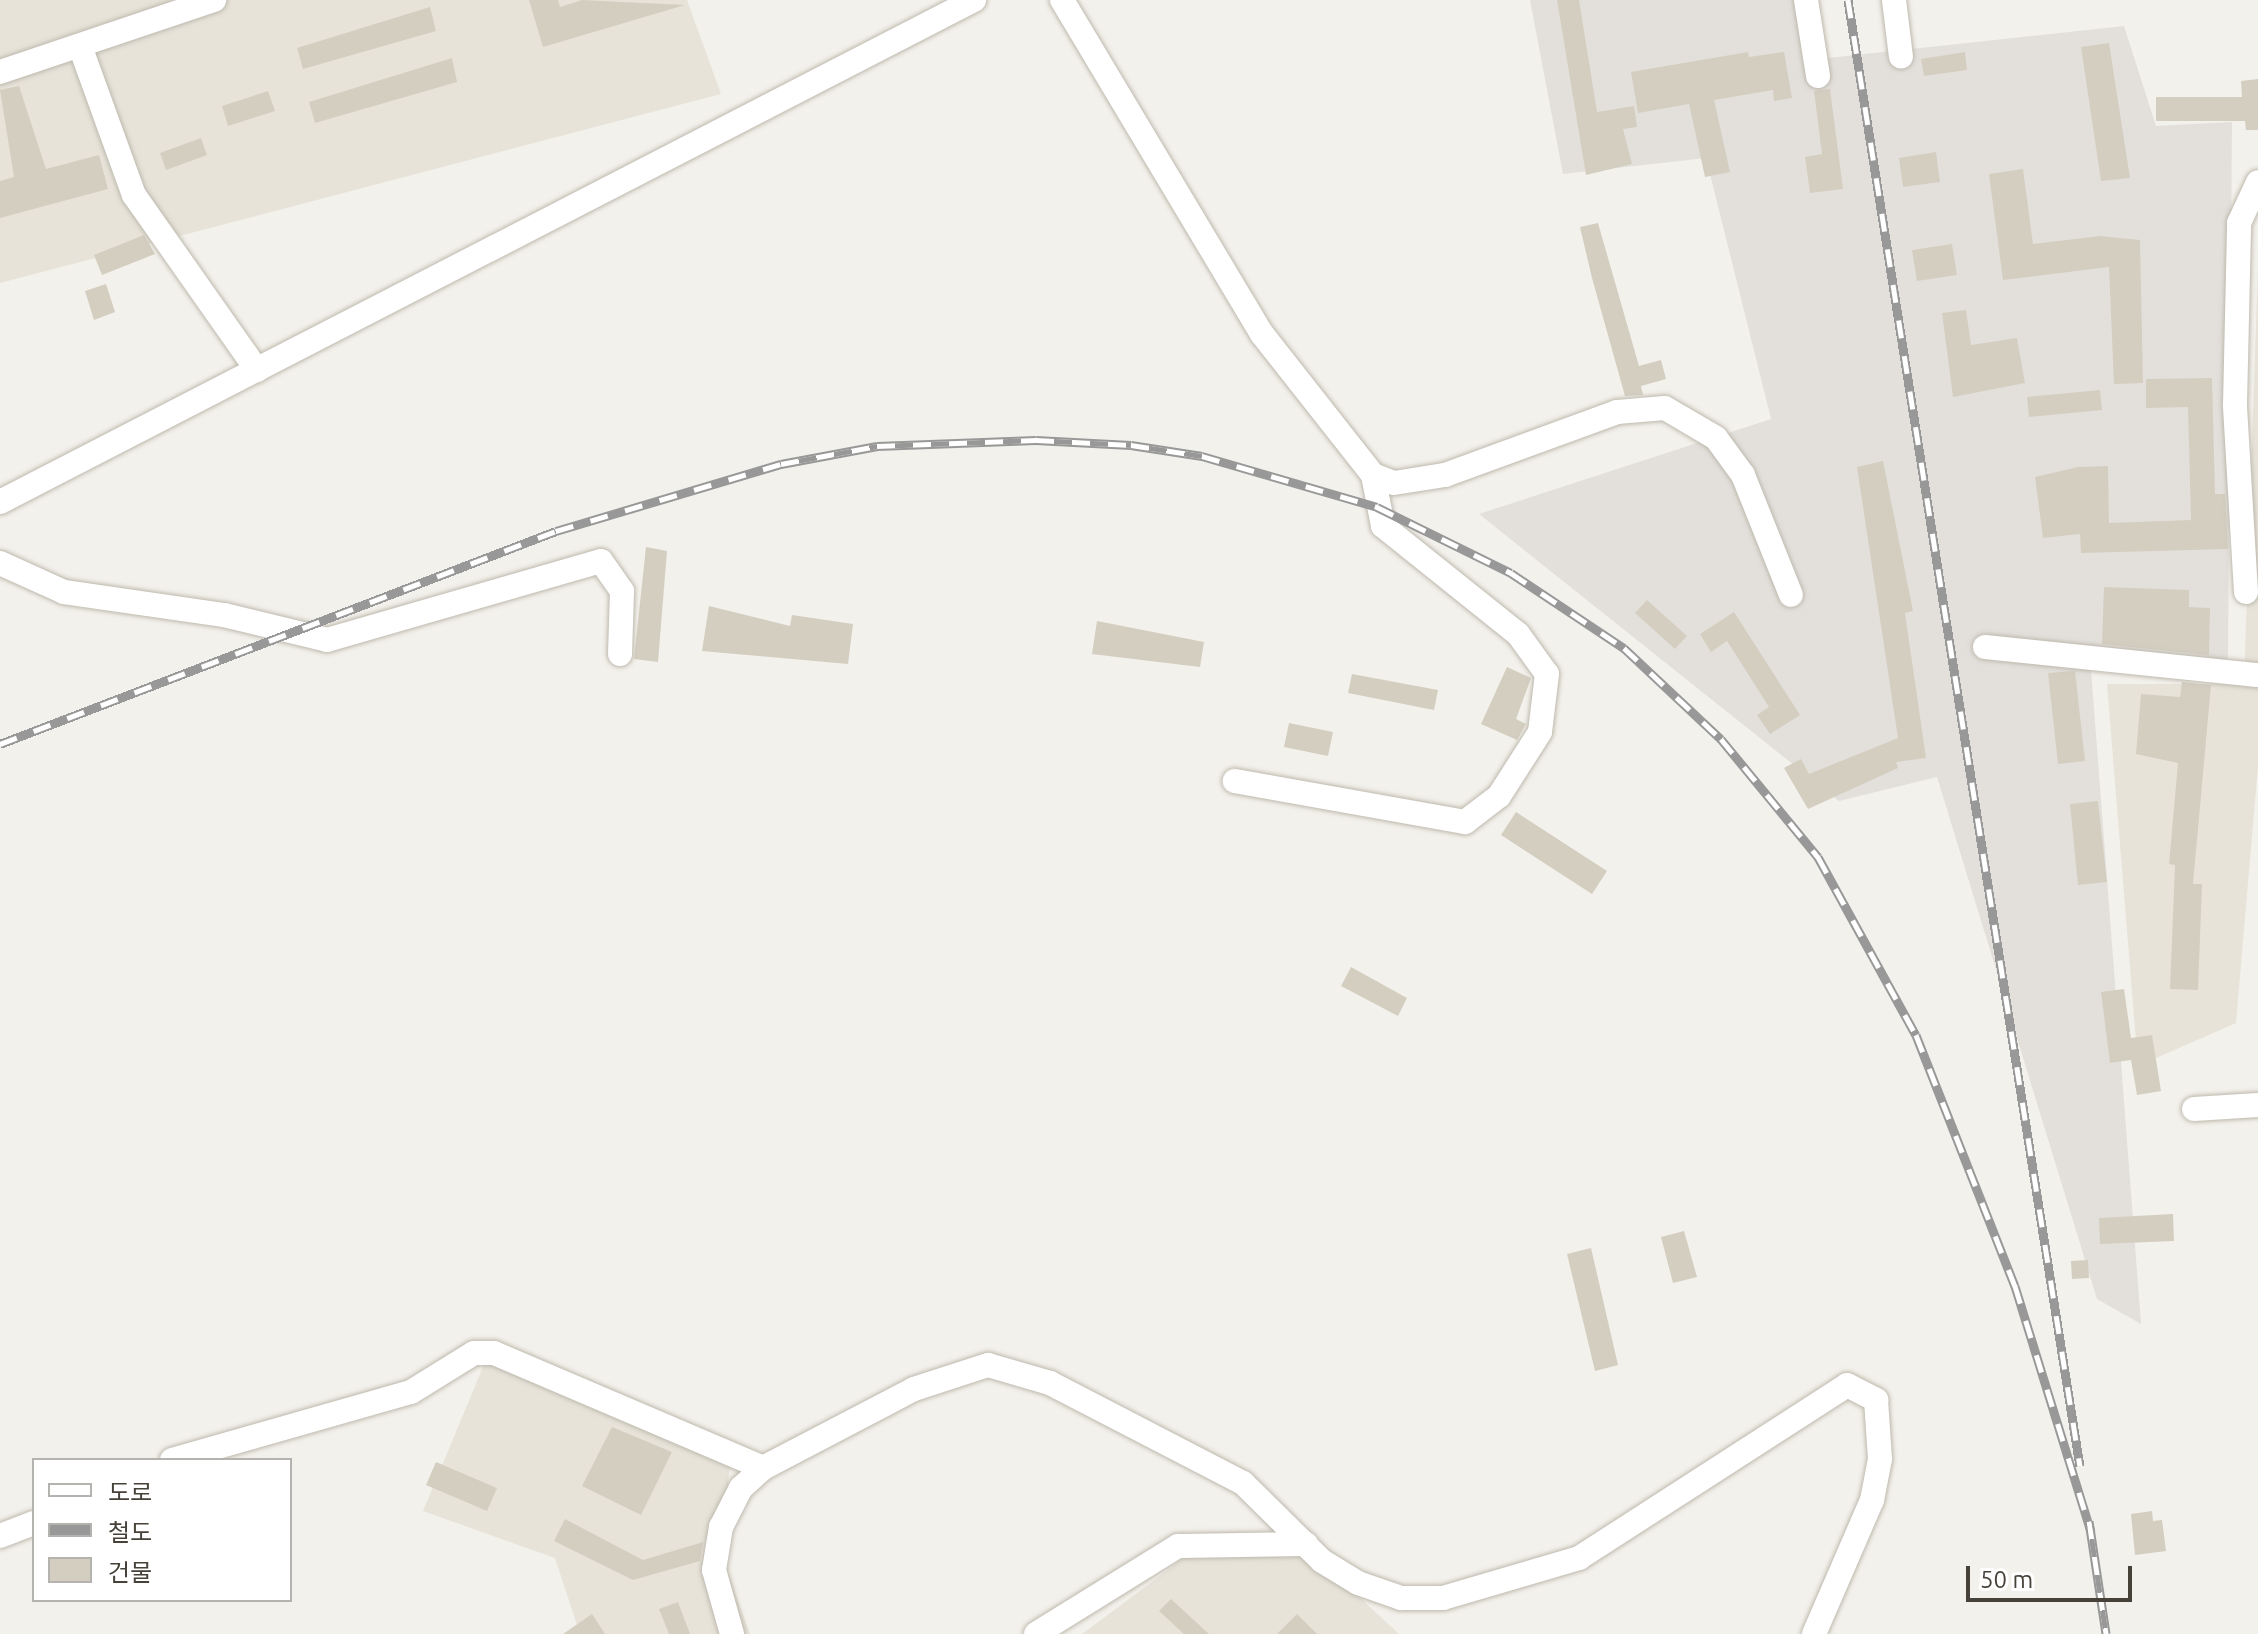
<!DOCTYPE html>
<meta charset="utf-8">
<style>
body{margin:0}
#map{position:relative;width:2258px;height:1634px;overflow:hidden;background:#f3f1eb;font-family:Ubuntu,"Noto Sans KR",sans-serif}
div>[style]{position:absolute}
.residential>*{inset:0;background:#e7e3d9}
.industrial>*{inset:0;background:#e3e0dc}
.building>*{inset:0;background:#d4cec1}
.roads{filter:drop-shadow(0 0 2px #beb9ae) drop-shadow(0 0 2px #beb9ae)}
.minor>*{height:24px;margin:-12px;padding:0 12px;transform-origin:12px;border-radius:12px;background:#fff}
.rail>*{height:9px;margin-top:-4.5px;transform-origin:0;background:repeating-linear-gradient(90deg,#fff 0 18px,#989898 0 36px);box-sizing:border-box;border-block:2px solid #989898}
span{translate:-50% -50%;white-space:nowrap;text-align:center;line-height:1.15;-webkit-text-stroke:6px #fff;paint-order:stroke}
.legend{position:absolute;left:32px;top:1458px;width:260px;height:144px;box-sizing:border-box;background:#fff;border:2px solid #b5b3b0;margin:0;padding:10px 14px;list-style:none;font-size:24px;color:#474239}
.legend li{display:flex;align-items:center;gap:16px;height:40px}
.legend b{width:40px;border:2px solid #b5b3b0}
.scale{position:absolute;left:1966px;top:1566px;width:166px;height:36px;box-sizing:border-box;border:4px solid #474239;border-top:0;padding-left:10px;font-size:24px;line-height:28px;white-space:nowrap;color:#474239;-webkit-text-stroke:6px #fff;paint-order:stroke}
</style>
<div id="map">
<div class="residential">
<div style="clip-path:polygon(0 0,687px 0,721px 94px,0 283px)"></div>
<div style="clip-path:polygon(2258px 266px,2258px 766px,2236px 1023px,2138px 1066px,2107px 684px,2244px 684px)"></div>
<div style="clip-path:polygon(488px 1355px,730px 1464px,721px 1554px,750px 1634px,580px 1634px,555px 1558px,423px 1511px)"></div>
<div style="clip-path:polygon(1200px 1546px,1312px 1553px,1399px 1634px,1082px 1634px)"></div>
</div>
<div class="industrial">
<div style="clip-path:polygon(1530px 0,1798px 0,1809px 60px,2124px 26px,2156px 126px,2232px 122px,2228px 659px,2091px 669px,2141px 1324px,2097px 1299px,1937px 777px,1839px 801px,1479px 514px,1771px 419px,1706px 158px,1563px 174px)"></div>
</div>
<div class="building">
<div style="clip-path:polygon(529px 0,558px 0,560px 7px,582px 0,685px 5px,543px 47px)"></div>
<div style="clip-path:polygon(1557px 0,1579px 0,1597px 112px,1634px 106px,1637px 127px,1623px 129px,1632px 164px,1586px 175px)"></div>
<div style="clip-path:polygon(430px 7px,436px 31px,303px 69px,297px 48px)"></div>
<div style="clip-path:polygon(2109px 43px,2130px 178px,2101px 181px,2081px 47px)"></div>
<div style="clip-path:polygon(1748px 52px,1749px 57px,1784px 52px,1792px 98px,1774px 101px,1773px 90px,1714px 100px,1730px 172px,1705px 177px,1689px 104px,1638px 113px,1631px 72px)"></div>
<div style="clip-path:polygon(1965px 52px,1967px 70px,1924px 76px,1921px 59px)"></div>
<div style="clip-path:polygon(452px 58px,457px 82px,315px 123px,309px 102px)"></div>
<div style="clip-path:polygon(2258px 79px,2258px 130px,2246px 130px,2245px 121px,2156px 121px,2156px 97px,2242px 97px,2241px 81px)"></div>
<div style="clip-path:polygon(19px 86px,46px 169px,99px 155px,108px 189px,0 218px,0 181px,14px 177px,0 90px)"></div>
<div style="clip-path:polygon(1830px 89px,1843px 189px,1810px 193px,1805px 157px,1822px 154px,1814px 91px)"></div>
<div style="clip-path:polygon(268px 91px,275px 111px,228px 126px,222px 106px)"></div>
<div style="clip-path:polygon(201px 138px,207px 155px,166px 170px,160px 153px)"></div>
<div style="clip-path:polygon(1936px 152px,1940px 182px,1903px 187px,1899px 158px)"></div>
<div style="clip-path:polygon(2023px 169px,2033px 244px,2100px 236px,2140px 240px,2143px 383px,2114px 384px,2109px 267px,2003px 280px,1989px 174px)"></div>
<div style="clip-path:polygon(1598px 223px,1639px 366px,1661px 360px,1666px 379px,1641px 386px,1643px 395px,1625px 396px,1592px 278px,1580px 227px)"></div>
<div style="clip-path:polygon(144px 235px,155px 254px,102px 275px,94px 255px)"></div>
<div style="clip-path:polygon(1952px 244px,1957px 275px,1917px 281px,1912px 250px)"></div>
<div style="clip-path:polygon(106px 284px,115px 312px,94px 320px,85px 291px)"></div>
<div style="clip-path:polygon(1966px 310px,1971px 345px,2017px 338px,2025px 383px,1953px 397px,1942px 313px)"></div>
<div style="clip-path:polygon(2212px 378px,2215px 494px,2225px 494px,2228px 549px,2081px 553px,2080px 534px,2043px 538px,2035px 477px,2078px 467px,2108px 466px,2109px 523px,2191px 520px,2188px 407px,2146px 408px,2146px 379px)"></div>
<div style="clip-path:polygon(2100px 390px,2102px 410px,2029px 417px,2027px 397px)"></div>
<div style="clip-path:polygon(1883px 461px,1913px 611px,1905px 613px,1926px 758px,1896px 762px,1898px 768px,1808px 809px,1784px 768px,1801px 759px,1809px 774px,1898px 738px,1857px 467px)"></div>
<div style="clip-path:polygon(646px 547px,667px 551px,658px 662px,634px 659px)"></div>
<div style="clip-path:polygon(2104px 587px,2189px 590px,2189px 607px,2210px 608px,2209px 655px,2102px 644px)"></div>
<div style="clip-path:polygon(1647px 600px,1687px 636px,1675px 649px,1635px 613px)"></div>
<div style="clip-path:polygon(709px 606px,790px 626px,792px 615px,853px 624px,848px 664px,702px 651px)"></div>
<div style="clip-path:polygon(1734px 612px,1800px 715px,1770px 734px,1757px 715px,1769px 707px,1727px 641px,1711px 652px,1700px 634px)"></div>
<div style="clip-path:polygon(1097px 621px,1204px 642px,1200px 667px,1092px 654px)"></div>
<div style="clip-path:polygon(1507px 667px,1531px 678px,1516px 719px,1526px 724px,1517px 740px,1481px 724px)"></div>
<div style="clip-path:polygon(2075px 671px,2085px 761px,2058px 764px,2048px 673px)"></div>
<div style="clip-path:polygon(1352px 674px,1438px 690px,1434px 710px,1348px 693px)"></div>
<div style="clip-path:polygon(2182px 682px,2211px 685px,2193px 884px,2202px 884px,2198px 990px,2170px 989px,2175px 865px,2169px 864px,2178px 763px,2136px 754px,2141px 694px,2180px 697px)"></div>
<div style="clip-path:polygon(1289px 723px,1333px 732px,1328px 756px,1284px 747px)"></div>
<div style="clip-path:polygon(2098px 801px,2107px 882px,2078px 885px,2070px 804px)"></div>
<div style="clip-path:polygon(1516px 812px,1607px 871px,1592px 894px,1501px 835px)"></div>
<div style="clip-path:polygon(1351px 967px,1407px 998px,1398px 1016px,1341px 986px)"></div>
<div style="clip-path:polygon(2124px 989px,2131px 1038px,2152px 1035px,2161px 1091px,2137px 1095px,2131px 1060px,2110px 1063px,2101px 992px)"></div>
<div style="clip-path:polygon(2173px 1214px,2174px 1241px,2100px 1244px,2099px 1218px)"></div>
<div style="clip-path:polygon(1684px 1231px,1697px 1277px,1673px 1283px,1661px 1237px)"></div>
<div style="clip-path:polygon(1591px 1248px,1618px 1365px,1595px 1371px,1567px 1254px)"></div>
<div style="clip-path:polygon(2088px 1260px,2089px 1278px,2072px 1279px,2071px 1261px)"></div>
<div style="clip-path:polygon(612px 1427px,672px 1452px,641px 1515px,582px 1486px)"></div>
<div style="clip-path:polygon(436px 1462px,497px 1488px,487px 1511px,426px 1485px)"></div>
<div style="clip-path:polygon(2152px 1511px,2153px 1521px,2162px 1520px,2166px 1551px,2135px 1555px,2131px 1514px)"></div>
<div style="clip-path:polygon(565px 1519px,643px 1560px,703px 1542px,700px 1561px,633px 1580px,554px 1541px)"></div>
<div style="clip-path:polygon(1171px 1599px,1209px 1634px,1184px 1634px,1159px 1611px)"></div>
<div style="clip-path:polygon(678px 1602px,690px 1634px,669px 1634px,659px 1609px)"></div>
<div style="clip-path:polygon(592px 1614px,605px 1634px,563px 1634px)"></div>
<div style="clip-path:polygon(1297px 1614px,1317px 1634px,1277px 1634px)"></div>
</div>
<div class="roads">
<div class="minor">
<div style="left:1062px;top:0;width:389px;rotate:59.1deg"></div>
<div style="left:1262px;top:334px;width:179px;rotate:51.8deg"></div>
<div style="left:1373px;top:475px;width:52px;rotate:78.9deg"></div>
<div style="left:1383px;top:526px;width:173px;rotate:38.7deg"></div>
<div style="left:1518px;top:634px;width:49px;rotate:54.1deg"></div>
<div style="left:1547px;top:674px;width:58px;rotate:96.9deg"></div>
<div style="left:1540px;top:732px;width:76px;rotate:122.6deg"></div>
<div style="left:1499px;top:796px;width:43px;rotate:142.6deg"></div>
<div style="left:1465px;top:822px;width:234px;rotate:-169.9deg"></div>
<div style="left:1806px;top:0;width:77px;rotate:81deg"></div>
<div style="left:1894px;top:0;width:57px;rotate:83deg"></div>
<div style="left:80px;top:46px;width:158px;rotate:70.1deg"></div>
<div style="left:134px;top:195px;width:214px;rotate:54.9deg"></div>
<div style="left:0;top:72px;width:226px;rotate:-18.6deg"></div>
<div style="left:1373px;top:475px;width:22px;rotate:21deg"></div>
<div style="left:1394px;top:483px;width:52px;rotate:-8.9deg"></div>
<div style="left:1445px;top:475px;width:183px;rotate:-20.1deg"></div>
<div style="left:1617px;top:412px;width:48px;rotate:-4.8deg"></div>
<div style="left:1665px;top:408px;width:59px;rotate:30.5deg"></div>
<div style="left:1716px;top:438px;width:46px;rotate:53.9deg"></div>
<div style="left:1743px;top:475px;width:129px;rotate:68.2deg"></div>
<div style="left:0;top:502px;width:1096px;rotate:-27.27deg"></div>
<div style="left:0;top:563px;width:70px;rotate:24.4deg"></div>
<div style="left:64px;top:592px;width:162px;rotate:8.2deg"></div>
<div style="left:224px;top:615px;width:106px;rotate:13.6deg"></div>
<div style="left:327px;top:640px;width:285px;rotate:-16.1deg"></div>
<div style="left:601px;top:561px;width:37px;rotate:55deg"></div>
<div style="left:622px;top:591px;width:63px;rotate:91.8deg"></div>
<div style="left:2246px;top:592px;width:187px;rotate:-93.4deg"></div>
<div style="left:2235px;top:405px;width:182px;rotate:-88.7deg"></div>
<div style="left:2239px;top:223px;width:45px;rotate:-65.1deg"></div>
<div style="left:1985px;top:647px;width:274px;rotate:5.9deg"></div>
<div style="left:2194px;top:1109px;width:64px;rotate:-3.6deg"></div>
<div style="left:172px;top:1460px;width:248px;rotate:-15.9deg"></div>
<div style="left:411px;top:1392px;width:74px;rotate:-31.8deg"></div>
<div style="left:474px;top:1353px;width:20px"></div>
<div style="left:494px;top:1353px;width:293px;rotate:23.1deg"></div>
<div style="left:763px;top:1468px;width:170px;rotate:-27.6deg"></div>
<div style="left:914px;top:1389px;width:78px;rotate:-18deg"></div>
<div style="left:988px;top:1365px;width:65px;rotate:16.2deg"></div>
<div style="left:1050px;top:1383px;width:217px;rotate:27.4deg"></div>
<div style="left:1243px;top:1483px;width:111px;rotate:44.6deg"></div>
<div style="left:1322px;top:1561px;width:42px;rotate:31.4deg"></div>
<div style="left:1358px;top:1583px;width:46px;rotate:19.2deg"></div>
<div style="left:1401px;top:1598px;width:42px"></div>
<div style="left:1443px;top:1598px;width:142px;rotate:-16.4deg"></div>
<div style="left:1579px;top:1558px;width:319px;rotate:-32.8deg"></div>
<div style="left:1847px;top:1385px;width:33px;rotate:27deg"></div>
<div style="left:1876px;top:1400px;width:59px;rotate:86.1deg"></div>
<div style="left:1880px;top:1459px;width:42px;rotate:101deg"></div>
<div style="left:1872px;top:1500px;width:146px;rotate:113.4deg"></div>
<div style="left:0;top:1536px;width:36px;rotate:-21deg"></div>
<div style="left:732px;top:1634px;width:66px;rotate:-105.7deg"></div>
<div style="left:714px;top:1570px;width:44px;rotate:-80.8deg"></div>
<div style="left:721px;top:1527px;width:44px;rotate:-62.9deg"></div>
<div style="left:741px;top:1488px;width:30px;rotate:-42deg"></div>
<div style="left:1036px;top:1634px;width:167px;rotate:-31.8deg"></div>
<div style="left:1178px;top:1546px;width:128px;rotate:-0.9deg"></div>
</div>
</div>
<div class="rail">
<div style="left:1848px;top:0;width:1484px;rotate:81.01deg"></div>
<div style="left:0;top:744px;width:595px;rotate:-20.96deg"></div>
<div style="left:556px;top:531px;width:235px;rotate:-16.6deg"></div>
<div style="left:781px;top:464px;width:98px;rotate:-10.6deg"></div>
<div style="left:877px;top:446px;width:159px;rotate:-2.2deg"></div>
<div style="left:1036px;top:440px;width:95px;rotate:3deg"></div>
<div style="left:1131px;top:445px;width:72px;rotate:8.8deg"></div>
<div style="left:1202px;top:456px;width:182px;rotate:16.2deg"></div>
<div style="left:1377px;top:507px;width:149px;rotate:26.2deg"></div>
<div style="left:1511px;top:573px;width:136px;rotate:33.6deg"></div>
<div style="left:1624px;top:648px;width:133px;rotate:43.2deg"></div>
<div style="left:1721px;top:739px;width:153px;rotate:50.6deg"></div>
<div style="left:1818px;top:857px;width:203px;rotate:61.2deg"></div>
<div style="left:1916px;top:1035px;width:270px;rotate:68.5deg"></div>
<div style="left:2015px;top:1286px;width:257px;rotate:72.8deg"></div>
<div style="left:2089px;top:1521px;width:114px;rotate:81.4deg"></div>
</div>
<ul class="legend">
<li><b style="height:10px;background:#fff"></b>도로</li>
<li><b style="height:10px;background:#989898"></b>철도</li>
<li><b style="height:22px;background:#d4cec1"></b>건물</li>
</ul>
<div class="scale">50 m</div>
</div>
